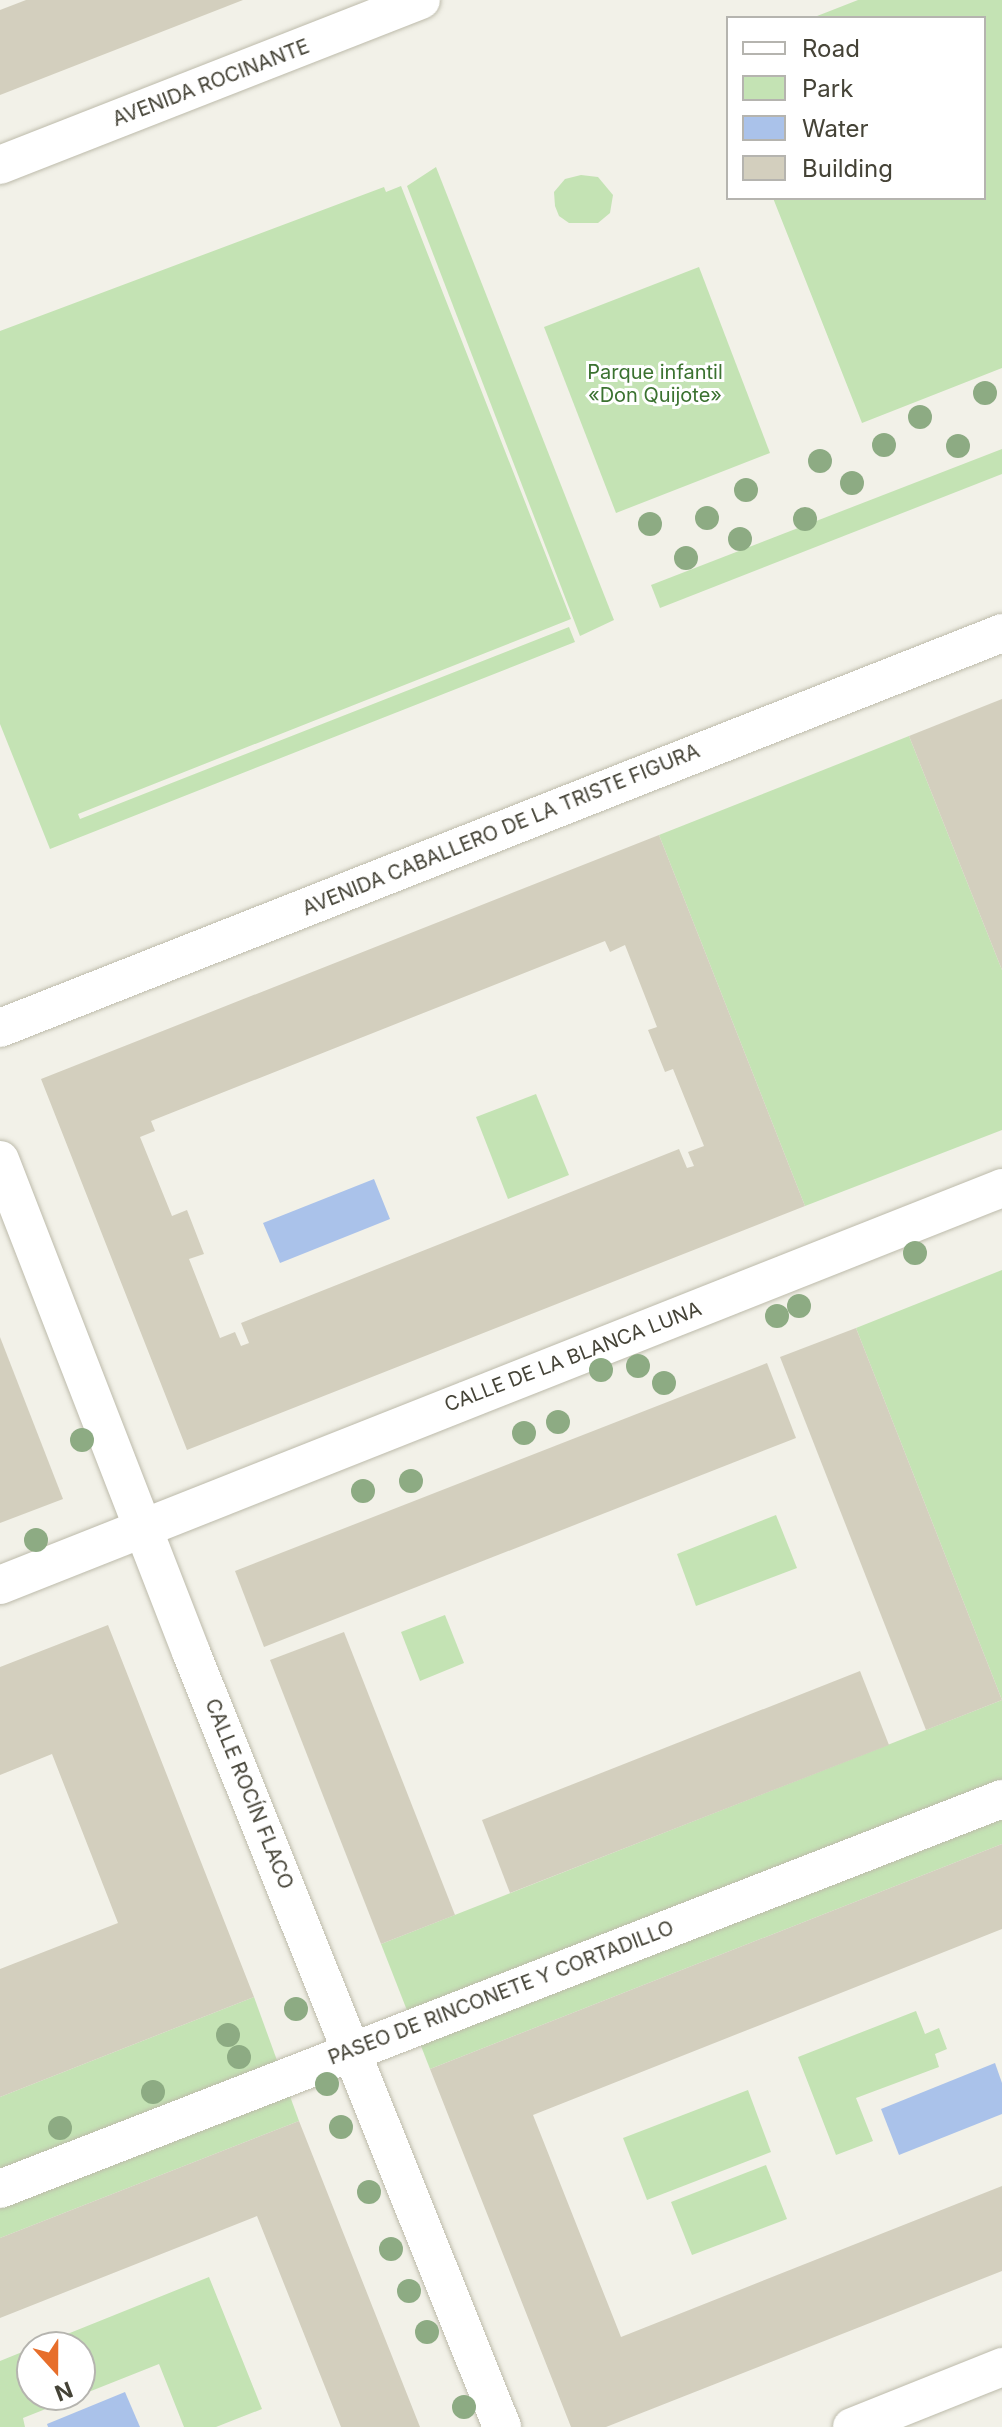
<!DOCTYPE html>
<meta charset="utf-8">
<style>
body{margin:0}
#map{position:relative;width:1002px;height:2427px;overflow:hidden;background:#f2f1e8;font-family:Inter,sans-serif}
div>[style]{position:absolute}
.green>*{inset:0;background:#c4e3b4}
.water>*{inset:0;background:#aac2ea}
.building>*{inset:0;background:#d3cfbe}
.roads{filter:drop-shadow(0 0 2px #bdbbab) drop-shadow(0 0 2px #bdbbab)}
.street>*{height:38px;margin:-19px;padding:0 19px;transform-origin:19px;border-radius:19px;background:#fff}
.trees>*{width:24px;height:24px;margin:-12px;border-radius:50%;background:#8dab83}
span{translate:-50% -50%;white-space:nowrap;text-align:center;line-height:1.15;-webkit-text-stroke:6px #fff;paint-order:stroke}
.street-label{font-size:20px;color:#454337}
.park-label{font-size:20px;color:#3b7230}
.legend{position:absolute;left:726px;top:16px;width:260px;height:184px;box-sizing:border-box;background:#fff;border:2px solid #b5b4af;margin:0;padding:10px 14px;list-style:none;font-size:24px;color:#454337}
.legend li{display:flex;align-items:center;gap:16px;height:40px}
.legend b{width:40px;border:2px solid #b5b4af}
.north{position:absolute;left:16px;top:2331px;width:80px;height:80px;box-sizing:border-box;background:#fff;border:2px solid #b5b4af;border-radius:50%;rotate:159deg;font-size:22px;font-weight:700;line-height:32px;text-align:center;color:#454337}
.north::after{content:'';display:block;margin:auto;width:28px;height:36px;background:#e76e2b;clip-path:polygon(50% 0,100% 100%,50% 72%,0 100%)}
</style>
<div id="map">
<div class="green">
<div style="clip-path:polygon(858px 0,1002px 0,1002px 368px,862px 423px,773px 198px,984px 198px,984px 18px,812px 18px)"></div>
<div style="clip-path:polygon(436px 167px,614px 620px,580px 636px,407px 186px)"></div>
<div style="clip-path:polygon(581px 175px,598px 177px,613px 195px,610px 213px,598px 223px,569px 223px,559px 216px,555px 206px,554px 192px,565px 179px)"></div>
<div style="clip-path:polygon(401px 186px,571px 619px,78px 814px,80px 819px,569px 627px,575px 642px,50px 849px,0 724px,0 331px,384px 187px,386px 192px)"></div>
<div style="clip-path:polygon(699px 267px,770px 453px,616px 513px,544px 327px)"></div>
<div style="clip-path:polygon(1002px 449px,1002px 474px,660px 608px,651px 585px)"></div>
<div style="clip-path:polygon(909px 736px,1002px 970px,1002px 1130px,805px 1206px,659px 835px)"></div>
<div style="clip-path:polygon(536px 1094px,569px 1175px,508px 1199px,476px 1117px)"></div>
<div style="clip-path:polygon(1002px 1270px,1002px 1700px,856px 1328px)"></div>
<div style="clip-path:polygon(776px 1515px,797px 1568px,696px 1606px,677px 1554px)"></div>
<div style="clip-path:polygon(445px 1615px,464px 1663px,420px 1681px,401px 1632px)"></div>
<div style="clip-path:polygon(1002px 1700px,1002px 1844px,430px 2069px,381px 1944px)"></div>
<div style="clip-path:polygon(254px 1997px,299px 2121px,0 2238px,0 2097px)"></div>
<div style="clip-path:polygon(916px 2011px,925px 2034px,939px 2028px,947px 2049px,935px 2054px,939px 2067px,856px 2098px,873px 2141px,836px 2155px,798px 2057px)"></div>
<div style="clip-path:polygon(748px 2090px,771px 2152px,647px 2200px,623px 2138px)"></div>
<div style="clip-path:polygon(766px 2165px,787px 2219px,692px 2255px,671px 2202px)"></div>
<div style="clip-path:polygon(209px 2277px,262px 2409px,216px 2427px,184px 2427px,159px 2364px,23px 2418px,25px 2427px,0 2427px,0 2361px,32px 2348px,32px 2395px,80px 2395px,80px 2347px,35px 2347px)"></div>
</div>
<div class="water">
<div style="clip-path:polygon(374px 1179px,390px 1219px,280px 1263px,263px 1223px)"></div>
<div style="clip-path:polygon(995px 2063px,1002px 2083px,1002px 2114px,899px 2155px,881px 2109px)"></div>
<div style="clip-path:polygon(125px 2392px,140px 2427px,48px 2427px,47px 2424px)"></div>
</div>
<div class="building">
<div style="clip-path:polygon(26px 0,243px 0,0 95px,0 10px)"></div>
<div style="clip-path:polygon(1002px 699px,1002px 970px,909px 736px)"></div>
<div style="clip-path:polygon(evenodd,659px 835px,805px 1206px,187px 1450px,41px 1079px,659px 835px,605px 941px,610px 952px,625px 945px,657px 1027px,648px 1030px,665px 1072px,673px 1069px,704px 1146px,688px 1152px,694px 1166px,687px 1168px,679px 1149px,241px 1323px,249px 1343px,241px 1346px,235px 1332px,220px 1338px,189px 1259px,204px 1254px,187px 1210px,172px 1216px,140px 1137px,155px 1131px,151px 1121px,605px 941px)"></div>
<div style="clip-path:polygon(856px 1328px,1002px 1700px,926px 1730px,780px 1357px)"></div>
<div style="clip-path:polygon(0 1337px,63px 1499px,0 1523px)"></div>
<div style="clip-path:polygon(767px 1363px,796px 1438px,264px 1647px,235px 1571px)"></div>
<div style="clip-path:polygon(108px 1625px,254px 1997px,0 2097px,0 1969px,118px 1923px,52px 1754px,0 1775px,0 1667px)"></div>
<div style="clip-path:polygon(344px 1632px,455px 1915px,381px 1944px,270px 1660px)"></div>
<div style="clip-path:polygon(860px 1671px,889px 1745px,510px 1893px,482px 1820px)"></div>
<div style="clip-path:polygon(1002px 1844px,1002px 1929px,533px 2115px,621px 2337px,1002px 2186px,1002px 2271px,606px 2427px,571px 2427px,430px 2069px)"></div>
<div style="clip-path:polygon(299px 2121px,420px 2427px,341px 2427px,257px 2216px,0 2318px,0 2238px)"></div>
</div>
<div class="roads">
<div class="street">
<div style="left:0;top:165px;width:452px;rotate:-21.4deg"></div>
<div style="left:0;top:1028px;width:1077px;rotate:-21.51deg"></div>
<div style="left:0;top:1160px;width:528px;rotate:68.78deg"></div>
<div style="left:191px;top:1652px;width:835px;rotate:68.13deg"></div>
<div style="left:0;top:1585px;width:1078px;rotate:-21.61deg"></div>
<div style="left:0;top:2189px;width:1075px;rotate:-21.27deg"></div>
<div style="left:852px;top:2427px;width:162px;rotate:-21.8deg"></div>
</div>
</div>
<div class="trees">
<div style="left:985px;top:393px"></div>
<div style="left:920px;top:417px"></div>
<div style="left:884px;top:445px"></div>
<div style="left:958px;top:446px"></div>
<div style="left:820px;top:461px"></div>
<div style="left:852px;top:483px"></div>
<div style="left:746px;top:490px"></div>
<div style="left:707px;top:518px"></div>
<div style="left:805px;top:519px"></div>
<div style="left:650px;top:524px"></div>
<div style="left:740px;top:539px"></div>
<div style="left:686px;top:558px"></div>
<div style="left:915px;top:1253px"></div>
<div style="left:799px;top:1306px"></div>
<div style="left:777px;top:1316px"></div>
<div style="left:638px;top:1366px"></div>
<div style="left:601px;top:1370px"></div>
<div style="left:664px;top:1383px"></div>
<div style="left:558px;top:1422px"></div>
<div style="left:524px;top:1433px"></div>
<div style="left:82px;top:1440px"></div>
<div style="left:411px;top:1481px"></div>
<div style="left:363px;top:1491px"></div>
<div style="left:36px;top:1540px"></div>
<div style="left:296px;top:2009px"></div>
<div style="left:228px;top:2035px"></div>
<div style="left:239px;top:2057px"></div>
<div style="left:327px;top:2084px"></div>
<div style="left:153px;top:2092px"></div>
<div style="left:341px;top:2127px"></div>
<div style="left:60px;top:2128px"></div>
<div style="left:369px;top:2192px"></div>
<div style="left:391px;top:2249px"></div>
<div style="left:409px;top:2291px"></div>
<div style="left:427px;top:2332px"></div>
<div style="left:464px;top:2407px"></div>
</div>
<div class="street-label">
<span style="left:211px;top:83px;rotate:-21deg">AVENIDA ROCINANTE</span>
<span style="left:501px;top:830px;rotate:-22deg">AVENIDA CABALLERO DE LA TRISTE FIGURA</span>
<span style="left:573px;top:1357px;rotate:-21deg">CALLE DE LA BLANCA LUNA</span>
<span style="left:249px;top:1794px;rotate:68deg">CALLE ROCÍN FLACO</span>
<span style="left:501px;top:1993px;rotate:-21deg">PASEO DE RINCONETE Y CORTADILLO</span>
</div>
<div class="park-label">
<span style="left:655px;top:384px">Parque infantil<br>«Don Quijote»</span>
</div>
<ul class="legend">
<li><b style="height:10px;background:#fff"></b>Road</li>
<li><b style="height:22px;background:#c4e3b4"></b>Park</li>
<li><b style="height:22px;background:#aac2ea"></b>Water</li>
<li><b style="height:22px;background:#d3cfbe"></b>Building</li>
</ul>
<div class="north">N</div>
</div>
